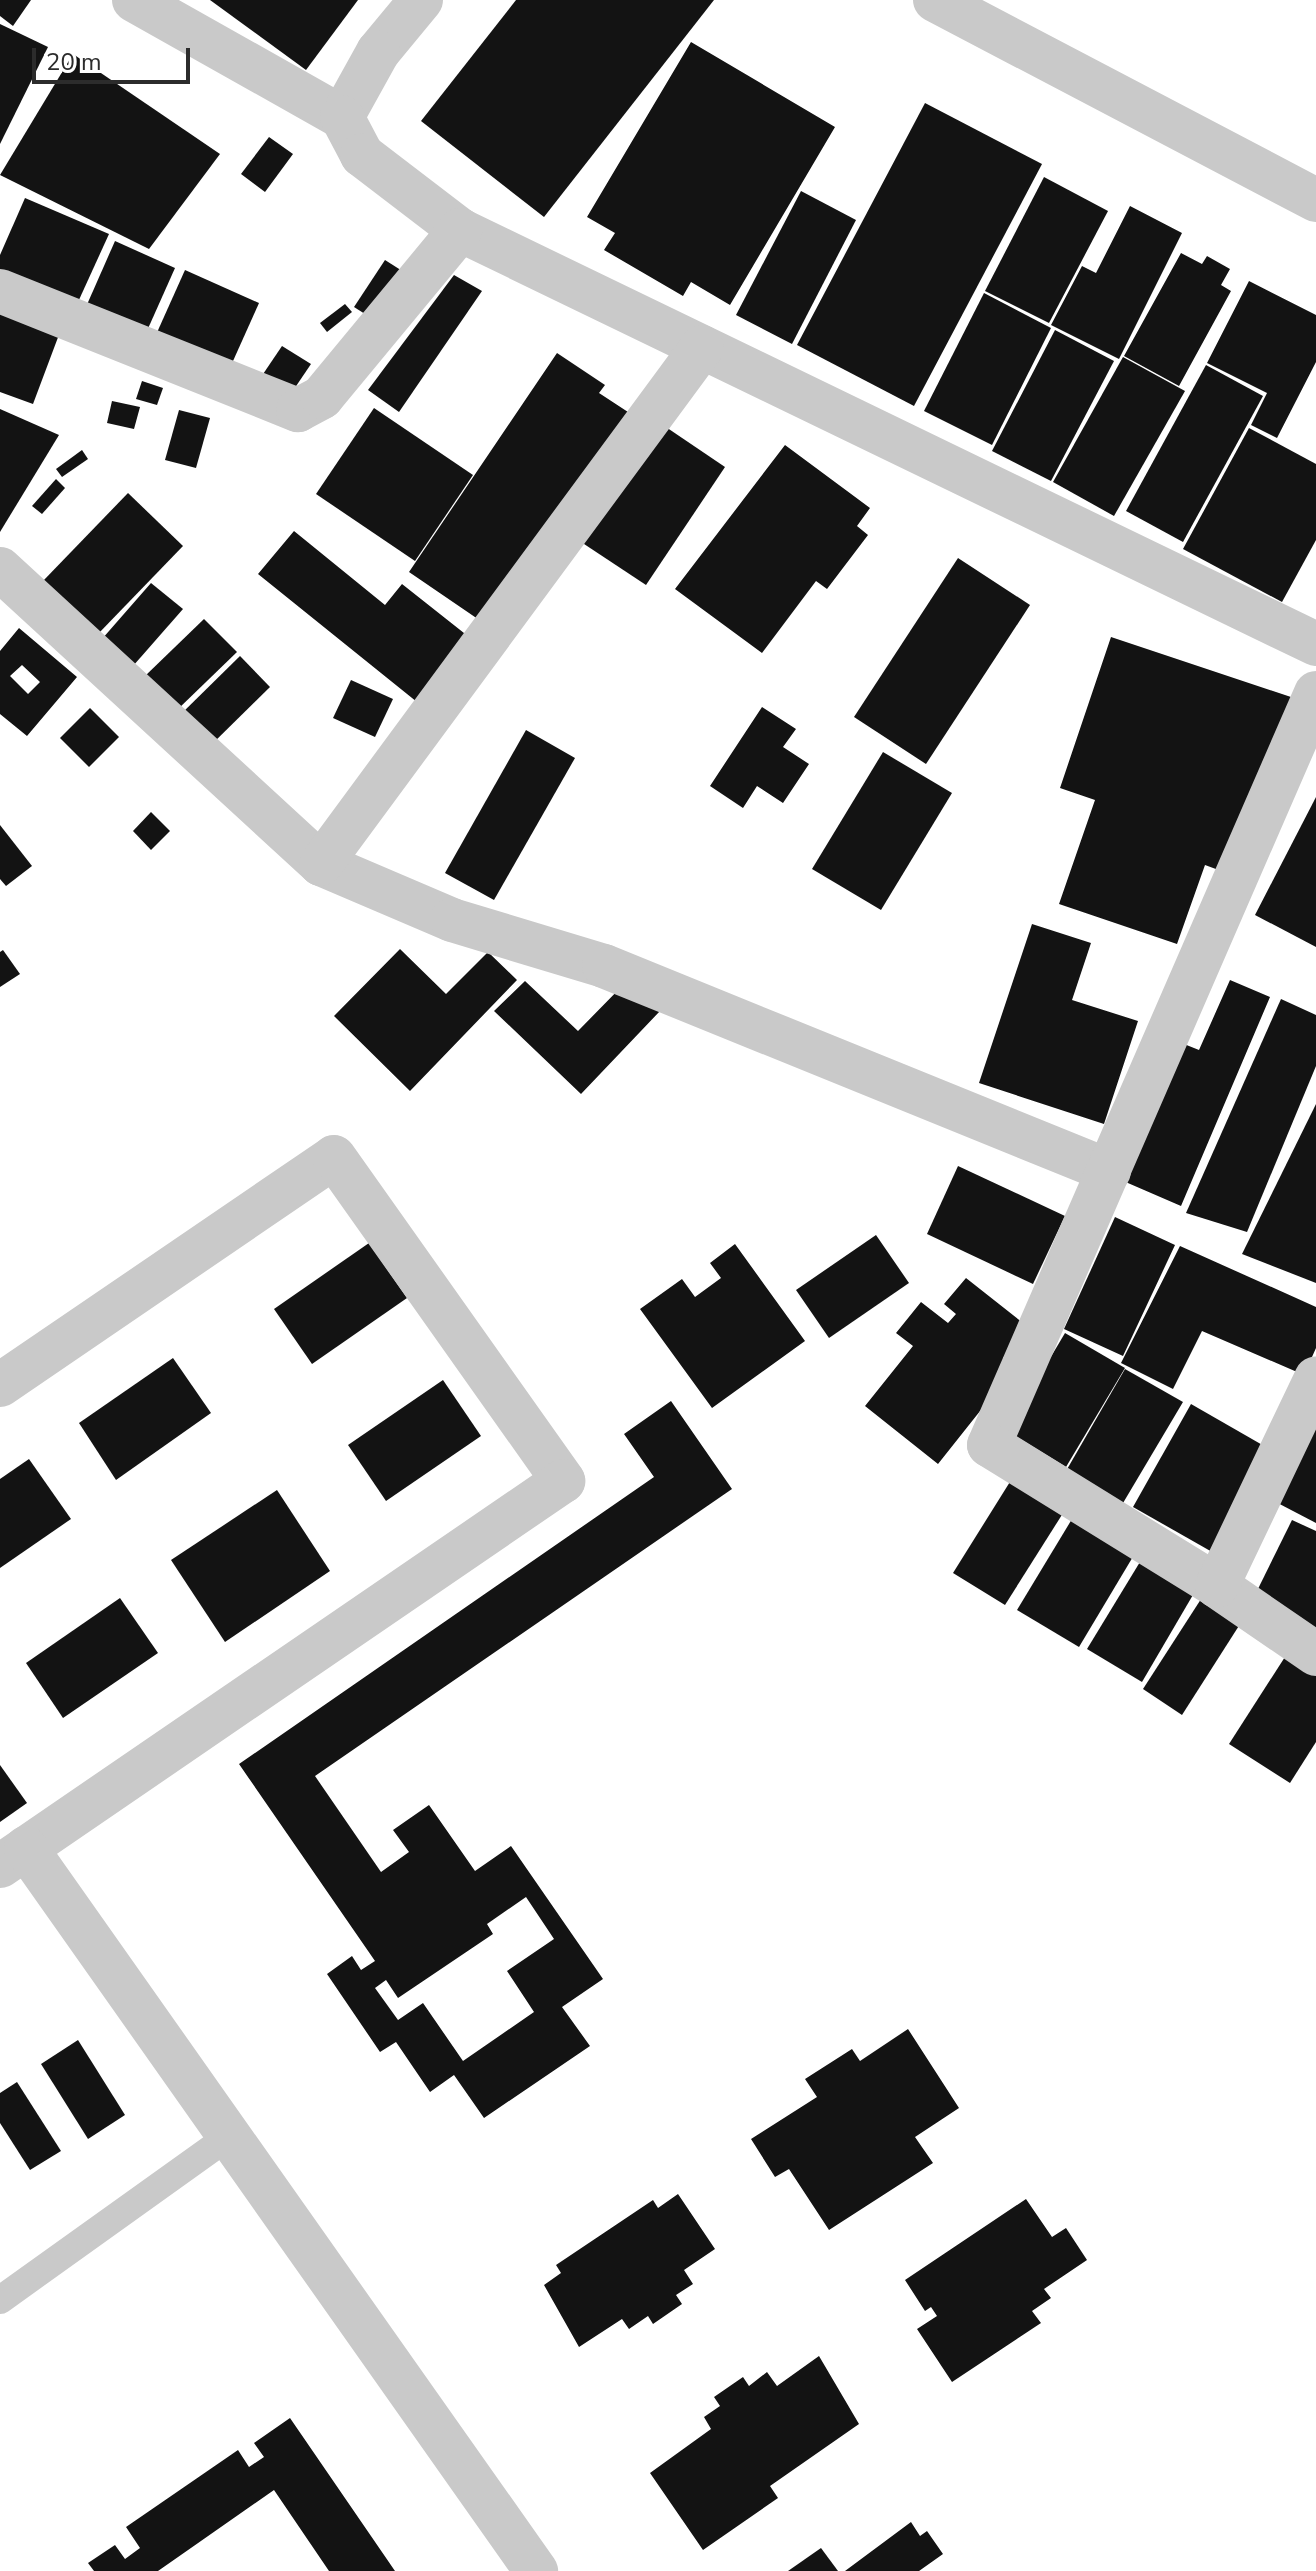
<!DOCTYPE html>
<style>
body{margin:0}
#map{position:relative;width:1316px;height:2571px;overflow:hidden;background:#fff;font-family:"Nunito Sans",sans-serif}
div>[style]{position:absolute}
.building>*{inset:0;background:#131313}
.lane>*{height:28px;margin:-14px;padding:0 14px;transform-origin:14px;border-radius:14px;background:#c9c9c9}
.street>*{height:44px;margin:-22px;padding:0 22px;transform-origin:22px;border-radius:22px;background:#c9c9c9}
span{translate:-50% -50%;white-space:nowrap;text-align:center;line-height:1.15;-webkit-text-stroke:8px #fff;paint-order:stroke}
.scale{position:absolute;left:32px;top:48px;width:158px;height:36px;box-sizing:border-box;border:4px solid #2c2c2c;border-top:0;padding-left:10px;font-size:24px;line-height:28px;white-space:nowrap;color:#2c2c2c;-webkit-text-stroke:6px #fff;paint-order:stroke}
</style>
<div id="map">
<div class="building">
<div style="clip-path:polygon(0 0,31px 0,13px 26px,0 16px)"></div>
<div style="clip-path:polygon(210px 0,358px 0,306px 70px)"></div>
<div style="clip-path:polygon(516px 0,714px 0,544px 217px,421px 121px)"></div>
<div style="clip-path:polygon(0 24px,48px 47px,0 144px)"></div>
<div style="clip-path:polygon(691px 42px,835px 127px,730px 305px,691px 282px,683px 296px,604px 250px,615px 233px,587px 217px)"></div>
<div style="clip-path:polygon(73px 54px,220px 154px,149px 249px,0 175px)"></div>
<div style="clip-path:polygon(925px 103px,1042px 164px,914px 406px,797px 345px)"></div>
<div style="clip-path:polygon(269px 137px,293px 154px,265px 192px,241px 174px)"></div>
<div style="clip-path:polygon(1044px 177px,1108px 211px,1049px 323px,985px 291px)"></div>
<div style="clip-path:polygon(801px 191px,856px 220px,792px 344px,736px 315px)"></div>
<div style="clip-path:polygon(25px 198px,109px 234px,73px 313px,0 282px,0 255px)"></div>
<div style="clip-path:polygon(1130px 206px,1182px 233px,1119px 359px,1051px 325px,1082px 266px,1096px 273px)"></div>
<div style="clip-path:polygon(115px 241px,175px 268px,138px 351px,78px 325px)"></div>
<div style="clip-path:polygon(1181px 253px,1202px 264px,1207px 256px,1230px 269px,1221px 285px,1231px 291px,1179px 386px,1124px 356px)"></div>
<div style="clip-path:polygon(385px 260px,407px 274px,376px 321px,354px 307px)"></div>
<div style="clip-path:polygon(185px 270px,259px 303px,220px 390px,146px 357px)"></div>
<div style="clip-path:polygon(454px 275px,482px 291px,399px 412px,368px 390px)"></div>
<div style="clip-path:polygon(1249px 281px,1316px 315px,1316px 362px,1277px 438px,1251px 425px,1267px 393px,1207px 363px)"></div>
<div style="clip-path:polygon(984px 293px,1051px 328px,992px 445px,924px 411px)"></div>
<div style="clip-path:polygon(0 301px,63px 324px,33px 404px,0 392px)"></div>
<div style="clip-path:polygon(345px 304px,352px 312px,327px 332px,320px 323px)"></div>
<div style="clip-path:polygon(1055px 330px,1114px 361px,1051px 481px,992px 451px)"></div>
<div style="clip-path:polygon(282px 346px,311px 364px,286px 401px,257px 383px)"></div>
<div style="clip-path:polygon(557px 353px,605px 385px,599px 393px,628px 412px,491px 628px,409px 572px)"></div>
<div style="clip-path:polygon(1123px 357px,1185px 391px,1114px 516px,1053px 482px)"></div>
<div style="clip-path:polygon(1206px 365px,1263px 396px,1183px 542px,1126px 511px)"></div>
<div style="clip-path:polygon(142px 381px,163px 388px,157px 405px,136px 399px)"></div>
<div style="clip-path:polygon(112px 401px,140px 407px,134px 429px,107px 423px)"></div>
<div style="clip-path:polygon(374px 408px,473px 475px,415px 561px,316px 494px)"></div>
<div style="clip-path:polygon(0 409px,59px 435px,0 532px)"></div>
<div style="clip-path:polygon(179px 410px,210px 418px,196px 468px,165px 460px)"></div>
<div style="clip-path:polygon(657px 421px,725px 467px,646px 585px,578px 540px)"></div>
<div style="clip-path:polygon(1249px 428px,1316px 464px,1316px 540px,1282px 602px,1183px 549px)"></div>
<div style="clip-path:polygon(785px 445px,870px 508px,857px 526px,868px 535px,827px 589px,816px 581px,762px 653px,675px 589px)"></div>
<div style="clip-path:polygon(82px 450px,88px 459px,62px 477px,56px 469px)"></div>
<div style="clip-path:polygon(56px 479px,65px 488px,42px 514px,32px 506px)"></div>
<div style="clip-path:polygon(128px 493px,183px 546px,98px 634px,43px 581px)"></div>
<div style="clip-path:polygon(294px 531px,385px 605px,402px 584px,469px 637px,417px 702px,258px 574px)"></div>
<div style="clip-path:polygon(958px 558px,1030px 605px,926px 764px,854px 717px)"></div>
<div style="clip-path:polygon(151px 583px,183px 609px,126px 674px,95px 647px)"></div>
<div style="clip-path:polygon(204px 619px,237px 652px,176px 711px,144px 677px)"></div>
<div style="clip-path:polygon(evenodd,19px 628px,77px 677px,27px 736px,0 714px,0 651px,19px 628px,22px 665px,40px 682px,28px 694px,10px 676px,22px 665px)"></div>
<div style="clip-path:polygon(1111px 637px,1297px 699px,1224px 872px,1205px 865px,1177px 944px,1059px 904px,1095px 800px,1060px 788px)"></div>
<div style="clip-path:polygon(240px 656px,270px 687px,208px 748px,178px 717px)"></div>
<div style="clip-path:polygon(351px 680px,393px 699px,375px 737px,333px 718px)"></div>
<div style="clip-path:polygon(762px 707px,796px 729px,783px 747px,809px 764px,783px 803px,757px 786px,743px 808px,710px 786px)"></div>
<div style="clip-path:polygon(90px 708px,119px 737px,89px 767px,60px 738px)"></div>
<div style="clip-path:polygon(526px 730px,575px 758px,494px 900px,445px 873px)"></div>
<div style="clip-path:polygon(883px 752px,952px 793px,881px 910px,812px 869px)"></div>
<div style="clip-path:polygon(1316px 797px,1316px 947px,1255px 915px)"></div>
<div style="clip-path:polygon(151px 812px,170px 831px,151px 850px,133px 831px)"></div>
<div style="clip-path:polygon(0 825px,32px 866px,6px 886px,0 879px)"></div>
<div style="clip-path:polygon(1032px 924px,1091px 943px,1072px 1000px,1138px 1021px,1104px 1124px,979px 1083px)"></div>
<div style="clip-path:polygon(400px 949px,446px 994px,488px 952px,517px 980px,410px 1091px,334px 1016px)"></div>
<div style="clip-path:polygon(3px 950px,20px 974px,0 987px,0 952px)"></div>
<div style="clip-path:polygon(628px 980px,660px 1011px,581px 1094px,494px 1011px,525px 981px,578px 1031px)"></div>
<div style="clip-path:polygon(1230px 980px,1270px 997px,1181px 1206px,1114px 1177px,1174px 1040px,1199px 1050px)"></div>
<div style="clip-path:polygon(1281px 999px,1316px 1015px,1316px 1066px,1247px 1232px,1186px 1213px)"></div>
<div style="clip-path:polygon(1316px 1104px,1316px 1283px,1242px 1254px)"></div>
<div style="clip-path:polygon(958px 1166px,1065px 1216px,1033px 1284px,927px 1234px)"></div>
<div style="clip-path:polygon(1115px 1217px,1175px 1245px,1123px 1356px,1064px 1329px)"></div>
<div style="clip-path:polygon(876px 1235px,909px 1283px,829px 1338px,796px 1290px)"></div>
<div style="clip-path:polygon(369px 1243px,407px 1298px,312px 1364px,274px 1309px)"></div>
<div style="clip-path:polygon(735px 1244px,805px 1341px,712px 1408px,640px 1309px,682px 1279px,695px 1297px,721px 1278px,710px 1263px)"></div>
<div style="clip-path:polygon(1180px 1246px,1316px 1307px,1316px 1348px,1304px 1375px,1202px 1331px,1173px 1389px,1121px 1363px)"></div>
<div style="clip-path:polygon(966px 1278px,1028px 1327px,1003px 1358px,1015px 1367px,938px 1464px,865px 1406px,913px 1346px,896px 1333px,921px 1302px,948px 1323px,956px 1314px,944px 1304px)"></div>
<div style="clip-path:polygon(1065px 1333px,1125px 1368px,1066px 1467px,1007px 1431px)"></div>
<div style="clip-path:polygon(173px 1358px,211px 1413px,116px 1480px,79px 1423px)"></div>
<div style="clip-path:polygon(1125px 1369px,1183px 1402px,1123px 1503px,1066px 1471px)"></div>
<div style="clip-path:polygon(443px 1380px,481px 1436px,386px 1501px,348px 1445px)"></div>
<div style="clip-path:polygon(evenodd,671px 1401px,732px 1489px,315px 1776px,381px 1872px,409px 1852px,393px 1830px,429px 1805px,475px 1871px,511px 1846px,603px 1979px,562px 2007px,590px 2046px,484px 2118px,454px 2075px,430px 2092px,396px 2042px,380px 2052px,327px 1974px,352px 1956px,361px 1970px,375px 1961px,239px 1764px,654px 1477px,624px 1434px,671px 1401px,526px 1897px,554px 1939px,507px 1971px,534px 2012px,463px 2061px,423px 2003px,398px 2020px,375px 1988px,386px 1980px,398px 1998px,493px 1934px,487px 1924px,526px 1897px)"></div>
<div style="clip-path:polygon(1191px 1404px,1287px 1459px,1228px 1561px,1133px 1507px)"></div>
<div style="clip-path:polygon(1316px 1425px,1316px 1523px,1270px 1499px)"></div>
<div style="clip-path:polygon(29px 1459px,71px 1519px,0 1568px,0 1479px)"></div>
<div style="clip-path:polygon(1013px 1477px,1065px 1510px,1005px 1605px,953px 1573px)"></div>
<div style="clip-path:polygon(277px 1490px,330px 1571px,225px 1642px,171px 1560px)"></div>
<div style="clip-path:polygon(1072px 1519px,1134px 1555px,1079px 1647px,1017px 1610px)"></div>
<div style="clip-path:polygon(1292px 1520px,1316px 1531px,1316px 1632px,1252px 1601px)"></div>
<div style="clip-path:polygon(1143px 1557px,1197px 1588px,1142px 1682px,1087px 1649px)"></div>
<div style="clip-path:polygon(1203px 1596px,1242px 1621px,1182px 1715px,1143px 1689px)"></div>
<div style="clip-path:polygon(120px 1598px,158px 1653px,63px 1718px,26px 1663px)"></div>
<div style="clip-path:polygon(1292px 1646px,1316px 1661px,1316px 1742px,1290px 1783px,1229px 1744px)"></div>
<div style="clip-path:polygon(0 1765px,27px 1803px,0 1822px)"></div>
<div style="clip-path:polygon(908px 2029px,959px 2108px,915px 2137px,933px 2163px,829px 2230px,789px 2169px,775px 2177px,751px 2139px,817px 2097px,805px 2079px,852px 2049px,860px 2061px)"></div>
<div style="clip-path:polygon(78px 2040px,125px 2115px,88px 2139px,41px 2064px)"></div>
<div style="clip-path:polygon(17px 2082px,61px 2151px,30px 2170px,0 2123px,0 2093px)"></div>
<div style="clip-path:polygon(678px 2194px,715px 2249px,684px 2270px,693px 2284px,676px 2295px,682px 2304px,653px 2324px,648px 2316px,629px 2329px,622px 2319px,579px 2347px,544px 2285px,561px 2273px,556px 2265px,653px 2200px,658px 2208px)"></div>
<div style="clip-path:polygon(1026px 2199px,1052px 2237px,1066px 2228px,1087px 2260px,1044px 2289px,1051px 2298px,1032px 2311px,1041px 2323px,952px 2382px,917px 2329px,937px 2316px,931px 2307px,925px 2311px,905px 2280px)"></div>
<div style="clip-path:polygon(819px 2356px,859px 2424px,770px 2486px,778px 2498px,703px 2550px,650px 2473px,711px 2429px,704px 2417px,720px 2406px,714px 2397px,743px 2377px,749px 2386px,767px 2372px,777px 2386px)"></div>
<div style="clip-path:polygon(290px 2418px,395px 2571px,329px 2571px,274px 2490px,158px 2571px,94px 2571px,88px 2563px,115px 2545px,125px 2559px,140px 2548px,126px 2527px,238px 2450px,249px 2467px,264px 2457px,254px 2443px)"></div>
<div style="clip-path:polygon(911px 2522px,920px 2536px,927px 2531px,943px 2554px,919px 2571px,845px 2571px)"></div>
<div style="clip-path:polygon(821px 2548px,838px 2571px,788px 2571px)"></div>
</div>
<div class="lane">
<div style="left:0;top:2300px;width:282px;rotate:-35.6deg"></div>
</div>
<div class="street">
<div style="left:134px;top:0;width:239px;rotate:29.4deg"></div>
<div style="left:421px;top:0;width:67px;rotate:129.6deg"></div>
<div style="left:378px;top:52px;width:74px;rotate:119deg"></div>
<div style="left:342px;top:117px;width:43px;rotate:62.2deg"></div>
<div style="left:362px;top:155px;width:123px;rotate:37.4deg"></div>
<div style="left:460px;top:230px;width:951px;rotate:25.81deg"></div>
<div style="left:935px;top:0;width:430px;rotate:27.7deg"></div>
<div style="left:0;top:291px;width:321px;rotate:21.8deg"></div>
<div style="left:298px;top:410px;width:27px;rotate:-28deg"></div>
<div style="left:322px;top:397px;width:217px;rotate:-50.4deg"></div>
<div style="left:0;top:569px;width:436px;rotate:42.6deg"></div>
<div style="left:321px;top:864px;width:142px;rotate:23.1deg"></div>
<div style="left:452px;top:920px;width:159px;rotate:16.8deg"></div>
<div style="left:604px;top:966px;width:545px;rotate:22.09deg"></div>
<div style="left:1316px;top:693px;width:820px;rotate:113.5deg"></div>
<div style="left:989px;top:1445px;width:268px;rotate:31.7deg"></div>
<div style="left:1217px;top:1586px;width:120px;rotate:34.5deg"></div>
<div style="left:321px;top:864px;width:642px;rotate:-53.61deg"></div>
<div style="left:0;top:1385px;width:404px;rotate:-34.3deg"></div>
<div style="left:334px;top:1157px;width:397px;rotate:54.7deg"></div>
<div style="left:563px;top:1481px;width:682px;rotate:145.63deg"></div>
<div style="left:1217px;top:1586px;width:230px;rotate:-64.5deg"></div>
<div style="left:26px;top:1848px;width:885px;rotate:54.8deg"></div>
</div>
<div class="scale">20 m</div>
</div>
